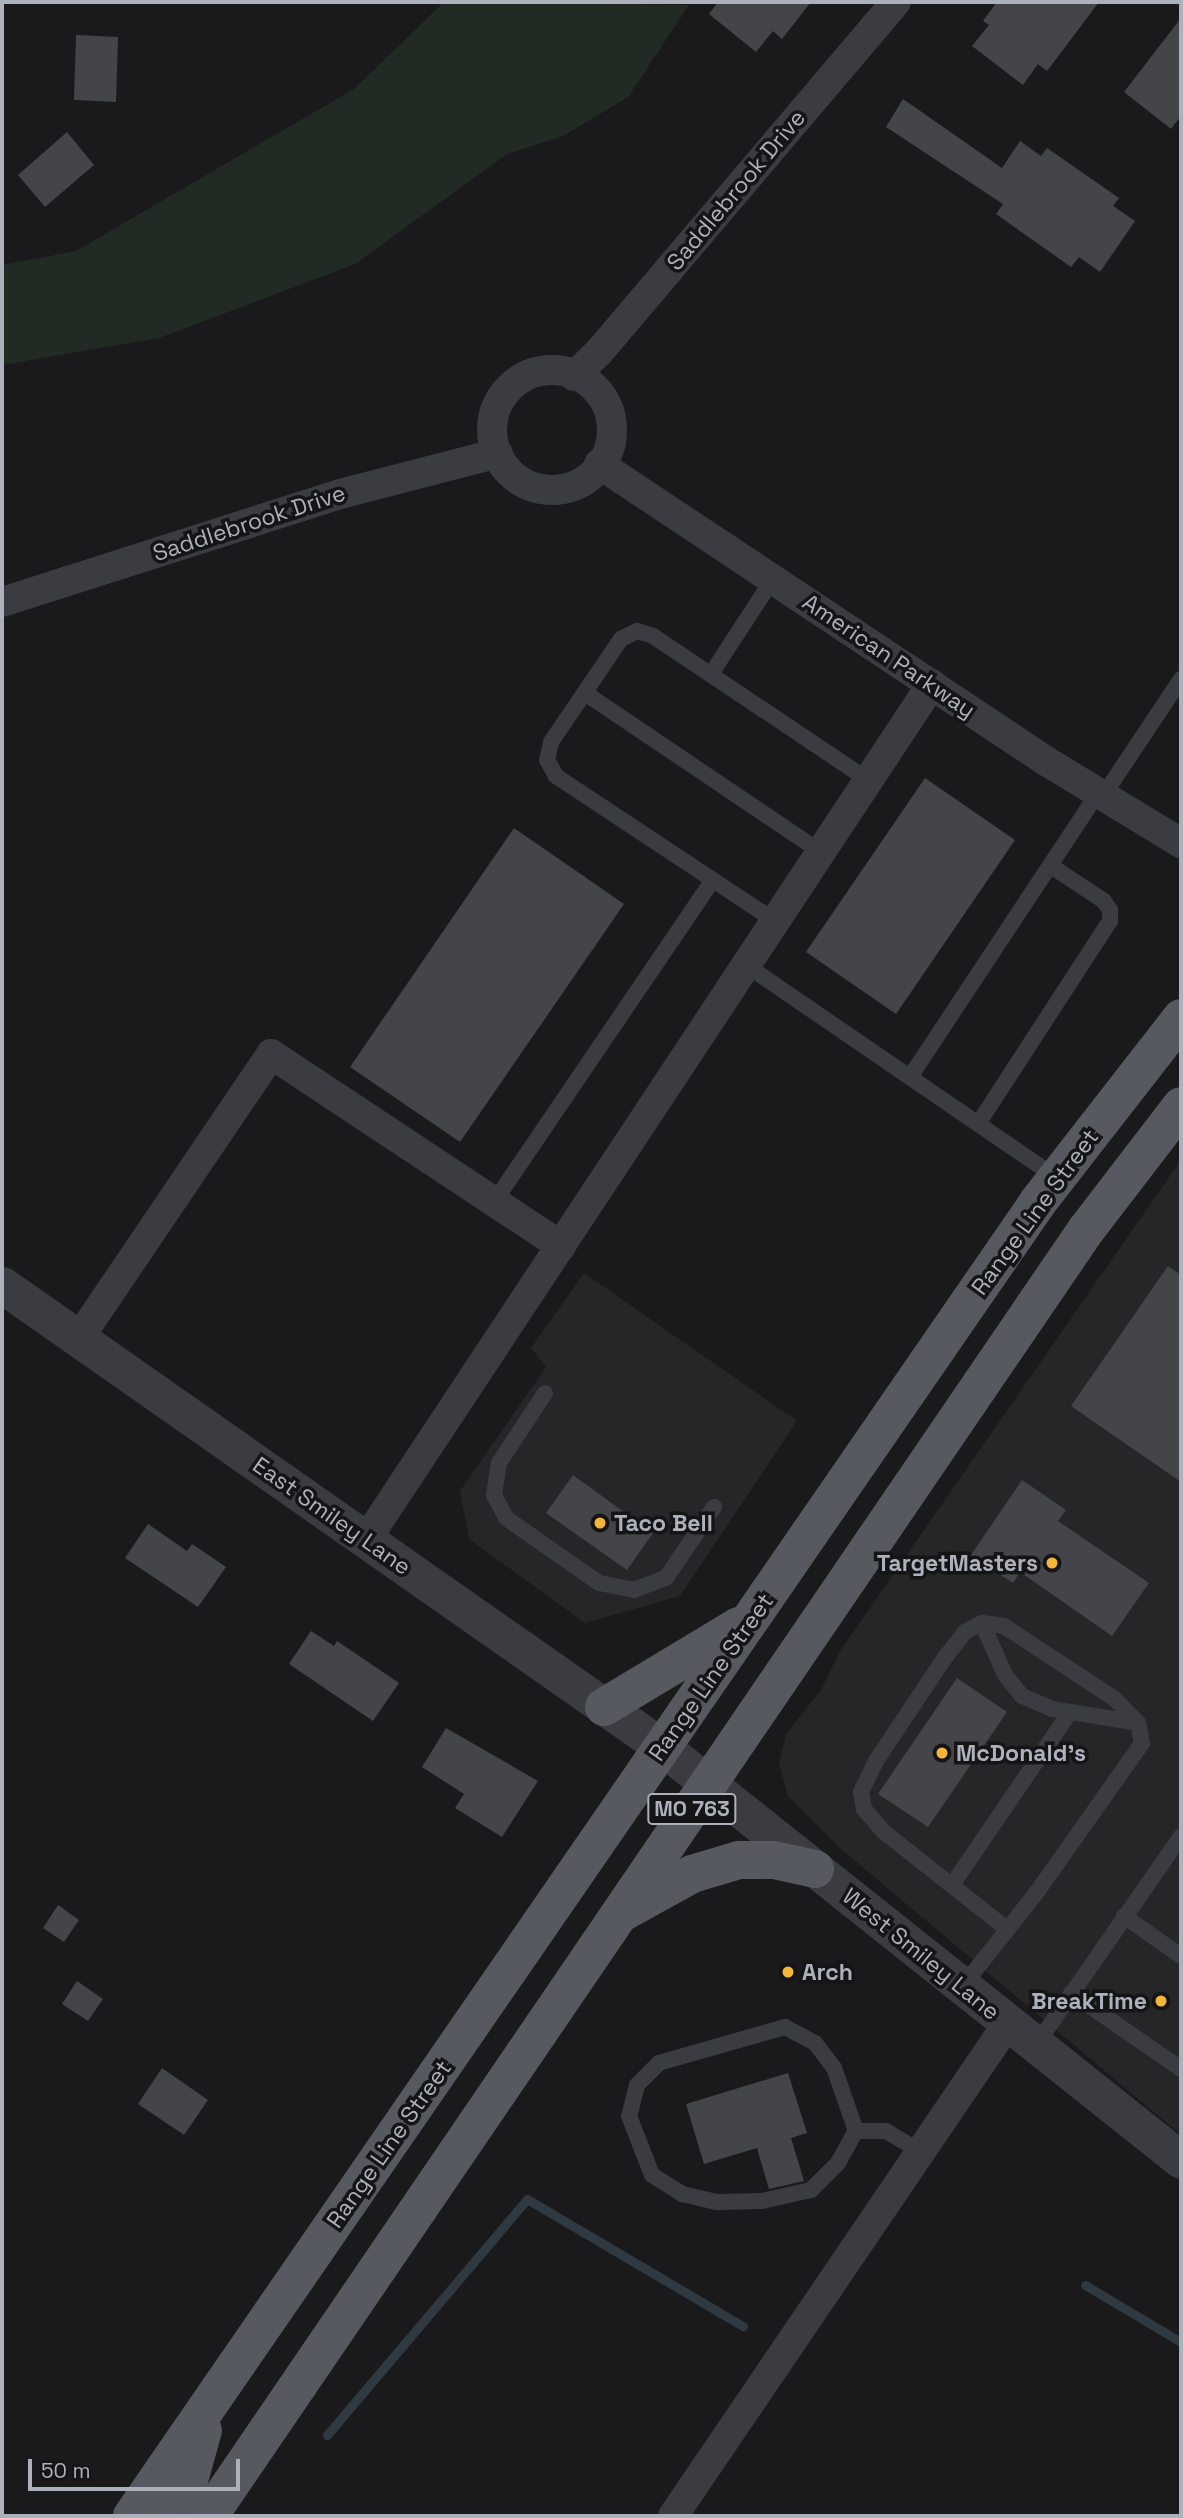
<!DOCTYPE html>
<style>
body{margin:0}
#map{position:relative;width:1183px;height:2518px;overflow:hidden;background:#1a1a1c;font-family:"Space Grotesk",sans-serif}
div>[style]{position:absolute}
.built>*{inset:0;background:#262629}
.green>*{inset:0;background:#222b23}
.stream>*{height:9px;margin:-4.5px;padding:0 4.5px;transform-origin:4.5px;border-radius:4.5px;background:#2f3941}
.building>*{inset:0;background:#444549}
.service>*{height:16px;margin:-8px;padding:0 8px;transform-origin:8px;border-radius:8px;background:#3b3c41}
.minor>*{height:30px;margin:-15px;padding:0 15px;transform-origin:15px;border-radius:15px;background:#3b3c41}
.minor>.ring{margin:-15px;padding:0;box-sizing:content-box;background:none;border:30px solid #3b3c41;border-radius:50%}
.tertiary>*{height:37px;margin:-18.5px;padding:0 18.5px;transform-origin:18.5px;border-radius:18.5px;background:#3b3c41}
.primary>*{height:38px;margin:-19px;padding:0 19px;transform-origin:19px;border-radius:19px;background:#575960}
.dots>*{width:19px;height:19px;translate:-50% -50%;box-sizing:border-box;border:4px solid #151517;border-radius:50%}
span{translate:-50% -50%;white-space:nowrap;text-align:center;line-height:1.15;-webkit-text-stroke:7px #151517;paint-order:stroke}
.shield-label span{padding:2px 5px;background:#151517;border:2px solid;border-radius:5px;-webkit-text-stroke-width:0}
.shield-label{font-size:21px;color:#acb1bc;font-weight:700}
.street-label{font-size:23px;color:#acb1bc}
.poi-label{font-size:23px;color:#acb1bc;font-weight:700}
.left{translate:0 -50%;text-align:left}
.right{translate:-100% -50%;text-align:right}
.frame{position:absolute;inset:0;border:4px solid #acb1bc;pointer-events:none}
.scale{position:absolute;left:28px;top:2459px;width:212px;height:32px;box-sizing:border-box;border:4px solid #acb1bc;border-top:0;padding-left:9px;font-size:21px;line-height:24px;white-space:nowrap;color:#acb1bc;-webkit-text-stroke:5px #151517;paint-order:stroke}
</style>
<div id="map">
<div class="built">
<div style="clip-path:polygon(1181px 1160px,1181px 2135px,841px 1849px,788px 1796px,779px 1764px,786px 1734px,821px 1690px,840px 1651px)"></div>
<div style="clip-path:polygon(584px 1273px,797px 1421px,680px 1596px,585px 1623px,469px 1539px,460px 1491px,546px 1367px,531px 1348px)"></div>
</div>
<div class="green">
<div style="clip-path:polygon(444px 2px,689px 5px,628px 97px,563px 136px,507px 154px,355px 264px,159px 338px,2px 365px,2px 265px,76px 251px,354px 89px)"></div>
</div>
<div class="stream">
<div style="left:1085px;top:2285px;width:112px;rotate:30.7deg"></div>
<div style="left:327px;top:2435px;width:309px;rotate:-49.7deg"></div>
<div style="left:527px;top:2199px;width:251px;rotate:30.5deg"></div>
</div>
<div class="building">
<div style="clip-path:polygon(718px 2px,811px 2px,782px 39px,773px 31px,756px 52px,709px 14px)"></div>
<div style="clip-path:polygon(997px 2px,1099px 2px,1047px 71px,1038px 64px,1023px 85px,972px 46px,989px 25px,983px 21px)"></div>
<div style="clip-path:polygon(1181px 18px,1181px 116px,1171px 129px,1124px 92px)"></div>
<div style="clip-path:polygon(76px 35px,118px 37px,116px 102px,74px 100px)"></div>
<div style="clip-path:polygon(903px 99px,1002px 168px,1020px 141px,1041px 156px,1047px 148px,1119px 198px,1113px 206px,1135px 221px,1100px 272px,1079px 257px,1071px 267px,996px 214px,1003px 204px,886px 127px)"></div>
<div style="clip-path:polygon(67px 132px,94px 165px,45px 207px,18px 175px)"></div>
<div style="clip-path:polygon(925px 778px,1015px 840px,896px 1014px,806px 952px)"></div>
<div style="clip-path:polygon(514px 828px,624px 904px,460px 1142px,350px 1067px)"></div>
<div style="clip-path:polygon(1168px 1266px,1181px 1275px,1181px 1482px,1071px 1406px)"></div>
<div style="clip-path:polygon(573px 1475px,653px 1533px,627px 1570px,546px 1513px)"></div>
<div style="clip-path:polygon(1022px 1480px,1066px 1510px,1058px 1521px,1149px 1583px,1112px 1636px,1020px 1572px,1013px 1583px,971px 1555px)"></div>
<div style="clip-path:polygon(148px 1524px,187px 1551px,192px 1544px,226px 1567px,198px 1607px,125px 1558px)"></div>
<div style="clip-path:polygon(311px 1631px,334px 1646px,337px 1641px,399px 1683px,373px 1721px,289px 1664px)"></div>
<div style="clip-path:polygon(957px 1678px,1007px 1712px,928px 1827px,878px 1794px)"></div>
<div style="clip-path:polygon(446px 1728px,538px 1781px,502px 1837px,455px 1808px,464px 1794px,422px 1767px)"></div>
<div style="clip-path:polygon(58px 1905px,79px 1920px,64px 1942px,43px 1928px)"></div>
<div style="clip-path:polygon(77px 1981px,103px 1999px,88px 2021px,62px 2004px)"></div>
<div style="clip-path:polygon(162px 2068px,208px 2100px,184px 2135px,138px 2104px)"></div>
<div style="clip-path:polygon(788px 2073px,807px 2133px,791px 2138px,804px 2181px,769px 2189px,757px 2148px,704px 2164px,686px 2104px)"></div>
</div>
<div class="service">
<div style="left:711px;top:674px;width:113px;rotate:-56.9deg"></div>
<div style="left:585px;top:693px;width:285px;rotate:34deg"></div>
<div style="left:1103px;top:796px;width:141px;rotate:-56.3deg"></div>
<div style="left:775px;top:921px;width:263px;rotate:-146.5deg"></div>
<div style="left:556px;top:776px;width:18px;rotate:-119deg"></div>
<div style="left:547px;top:760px;width:18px;rotate:-77deg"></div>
<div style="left:551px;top:742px;width:125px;rotate:-55.8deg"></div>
<div style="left:621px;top:639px;width:18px;rotate:-27deg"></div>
<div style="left:637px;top:631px;width:17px;rotate:17deg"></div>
<div style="left:653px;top:636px;width:259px;rotate:33.8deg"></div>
<div style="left:746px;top:965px;width:377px;rotate:34.4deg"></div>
<div style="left:910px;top:1077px;width:341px;rotate:-56.5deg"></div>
<div style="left:978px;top:1124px;width:242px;rotate:-57deg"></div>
<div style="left:1110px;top:921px;width:11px;rotate:-90deg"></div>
<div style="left:1110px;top:910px;width:11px;rotate:-124deg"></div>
<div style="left:1104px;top:901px;width:64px;rotate:-146.6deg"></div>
<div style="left:494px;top:1202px;width:389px;rotate:-55.8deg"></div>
<div style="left:545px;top:1393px;width:84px;rotate:123.3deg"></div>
<div style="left:499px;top:1463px;width:32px;rotate:99deg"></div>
<div style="left:494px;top:1495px;width:26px;rotate:62deg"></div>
<div style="left:506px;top:1518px;width:113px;rotate:35deg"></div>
<div style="left:599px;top:1583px;width:36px;rotate:11deg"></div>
<div style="left:634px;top:1590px;width:34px;rotate:-21deg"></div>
<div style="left:666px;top:1578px;width:86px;rotate:-55.9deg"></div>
<div style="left:982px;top:1623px;width:57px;rotate:66.1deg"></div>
<div style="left:1005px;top:1675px;width:27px;rotate:51deg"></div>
<div style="left:1022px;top:1696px;width:33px;rotate:23deg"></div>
<div style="left:1052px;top:1709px;width:87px;rotate:9.2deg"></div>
<div style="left:952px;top:1885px;width:209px;rotate:-55.7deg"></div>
<div style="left:1124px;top:1916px;width:70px;rotate:35.1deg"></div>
<div style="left:962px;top:1987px;width:121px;rotate:-51.7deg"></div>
<div style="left:1037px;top:1892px;width:182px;rotate:-54.8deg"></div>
<div style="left:1142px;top:1743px;width:20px;rotate:-101deg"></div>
<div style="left:1138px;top:1723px;width:33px;rotate:-134deg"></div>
<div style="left:1115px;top:1699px;width:133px;rotate:-146.7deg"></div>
<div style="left:1004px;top:1626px;width:22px;rotate:-172deg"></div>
<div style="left:982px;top:1623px;width:19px;rotate:152deg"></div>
<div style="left:965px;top:1632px;width:31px;rotate:128deg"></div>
<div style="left:946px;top:1656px;width:126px;rotate:123.7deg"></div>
<div style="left:876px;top:1761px;width:34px;rotate:116deg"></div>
<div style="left:861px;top:1792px;width:17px;rotate:80deg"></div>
<div style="left:864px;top:1809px;width:30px;rotate:49deg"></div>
<div style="left:884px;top:1832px;width:157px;rotate:38.3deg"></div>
<div style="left:1071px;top:1993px;width:134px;rotate:34.6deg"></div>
<div style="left:1036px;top:2045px;width:254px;rotate:-55.2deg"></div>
<div style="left:856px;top:2131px;width:67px;rotate:-109.2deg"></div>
<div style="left:834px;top:2068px;width:31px;rotate:-127deg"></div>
<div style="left:815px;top:2043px;width:34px;rotate:-152deg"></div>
<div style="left:785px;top:2027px;width:131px;rotate:164.1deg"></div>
<div style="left:659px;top:2063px;width:31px;rotate:135deg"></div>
<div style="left:637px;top:2085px;width:32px;rotate:104deg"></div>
<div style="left:629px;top:2116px;width:63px;rotate:68.7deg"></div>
<div style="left:652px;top:2175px;width:36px;rotate:32deg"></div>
<div style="left:682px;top:2194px;width:36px;rotate:13deg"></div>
<div style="left:717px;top:2202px;width:45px;rotate:-1.3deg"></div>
<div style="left:762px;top:2201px;width:50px;rotate:-12.7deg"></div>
<div style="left:811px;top:2190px;width:38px;rotate:-45deg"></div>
<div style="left:838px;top:2163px;width:37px;rotate:-61deg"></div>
<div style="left:856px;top:2131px;width:30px"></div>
<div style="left:886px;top:2131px;width:41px;rotate:31deg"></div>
</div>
<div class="minor">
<div class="ring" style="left:492px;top:370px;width:90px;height:90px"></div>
<div style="left:574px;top:376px;width:35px;rotate:-44deg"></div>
<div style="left:599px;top:352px;width:459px;rotate:-49.7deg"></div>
<div style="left:599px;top:464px;width:537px;rotate:33.6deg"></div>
<div style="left:1046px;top:761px;width:158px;rotate:31.3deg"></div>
<div style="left:2px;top:602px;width:355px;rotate:-17.7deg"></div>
<div style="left:340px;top:494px;width:163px;rotate:-14.5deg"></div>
<div style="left:79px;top:1338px;width:343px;rotate:-55.9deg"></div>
<div style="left:271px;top:1054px;width:348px;rotate:33.5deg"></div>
<div style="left:366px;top:1540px;width:1026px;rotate:-56.53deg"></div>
<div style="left:673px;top:2516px;width:596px;rotate:-55.8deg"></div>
</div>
<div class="tertiary">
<div style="left:2px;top:1285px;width:806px;rotate:34.99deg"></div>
<div style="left:662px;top:1747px;width:663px;rotate:38.51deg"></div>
</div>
<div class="primary">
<div style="left:604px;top:1707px;width:157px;rotate:-31deg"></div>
<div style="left:625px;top:1911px;width:77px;rotate:-28.9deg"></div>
<div style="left:692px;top:1874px;width:49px;rotate:-16.6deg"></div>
<div style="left:739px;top:1860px;width:35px"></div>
<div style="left:774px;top:1860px;width:42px;rotate:12.4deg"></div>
<div style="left:132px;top:2516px;width:1596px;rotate:-55.41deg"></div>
<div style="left:1038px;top:1202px;width:233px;rotate:-52.1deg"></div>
<div style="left:173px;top:2516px;width:24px;rotate:-60deg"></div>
<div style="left:185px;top:2495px;width:67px;rotate:-74.5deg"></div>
<div style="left:209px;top:2516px;width:1557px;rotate:-55.71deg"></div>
<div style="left:1086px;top:1230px;width:156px;rotate:-52.5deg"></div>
</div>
<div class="dots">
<div style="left:600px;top:1523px;background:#f4b53a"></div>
<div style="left:1052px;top:1563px;background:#f4b53a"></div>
<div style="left:942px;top:1753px;background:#f4b53a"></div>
<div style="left:788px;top:1972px;background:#f4b53a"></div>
<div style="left:1161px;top:2001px;background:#f4b53a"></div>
</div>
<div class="shield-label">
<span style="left:692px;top:1809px">MO 763</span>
</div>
<div class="street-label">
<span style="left:736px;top:190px;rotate:-50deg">Saddlebrook Drive</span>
<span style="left:249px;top:523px;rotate:-18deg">Saddlebrook Drive</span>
<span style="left:889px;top:656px;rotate:34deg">American Parkway</span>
<span style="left:1035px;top:1212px;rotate:-54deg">Range Line Street</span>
<span style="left:332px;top:1516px;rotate:35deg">East Smiley Lane</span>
<span style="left:711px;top:1677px;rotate:-55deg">Range Line Street</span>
<span style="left:921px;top:1954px;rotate:39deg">West Smiley Lane</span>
<span style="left:389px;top:2144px;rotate:-55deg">Range Line Street</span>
</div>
<div class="poi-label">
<span class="left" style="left:614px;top:1523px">Taco Bell</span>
<span class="right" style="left:1038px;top:1563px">TargetMasters</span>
<span class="left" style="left:956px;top:1753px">McDonald's</span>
<span class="left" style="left:802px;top:1972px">Arch</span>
<span class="right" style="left:1147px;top:2001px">BreakTime</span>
</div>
<div class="frame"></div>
<div class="scale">50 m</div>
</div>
